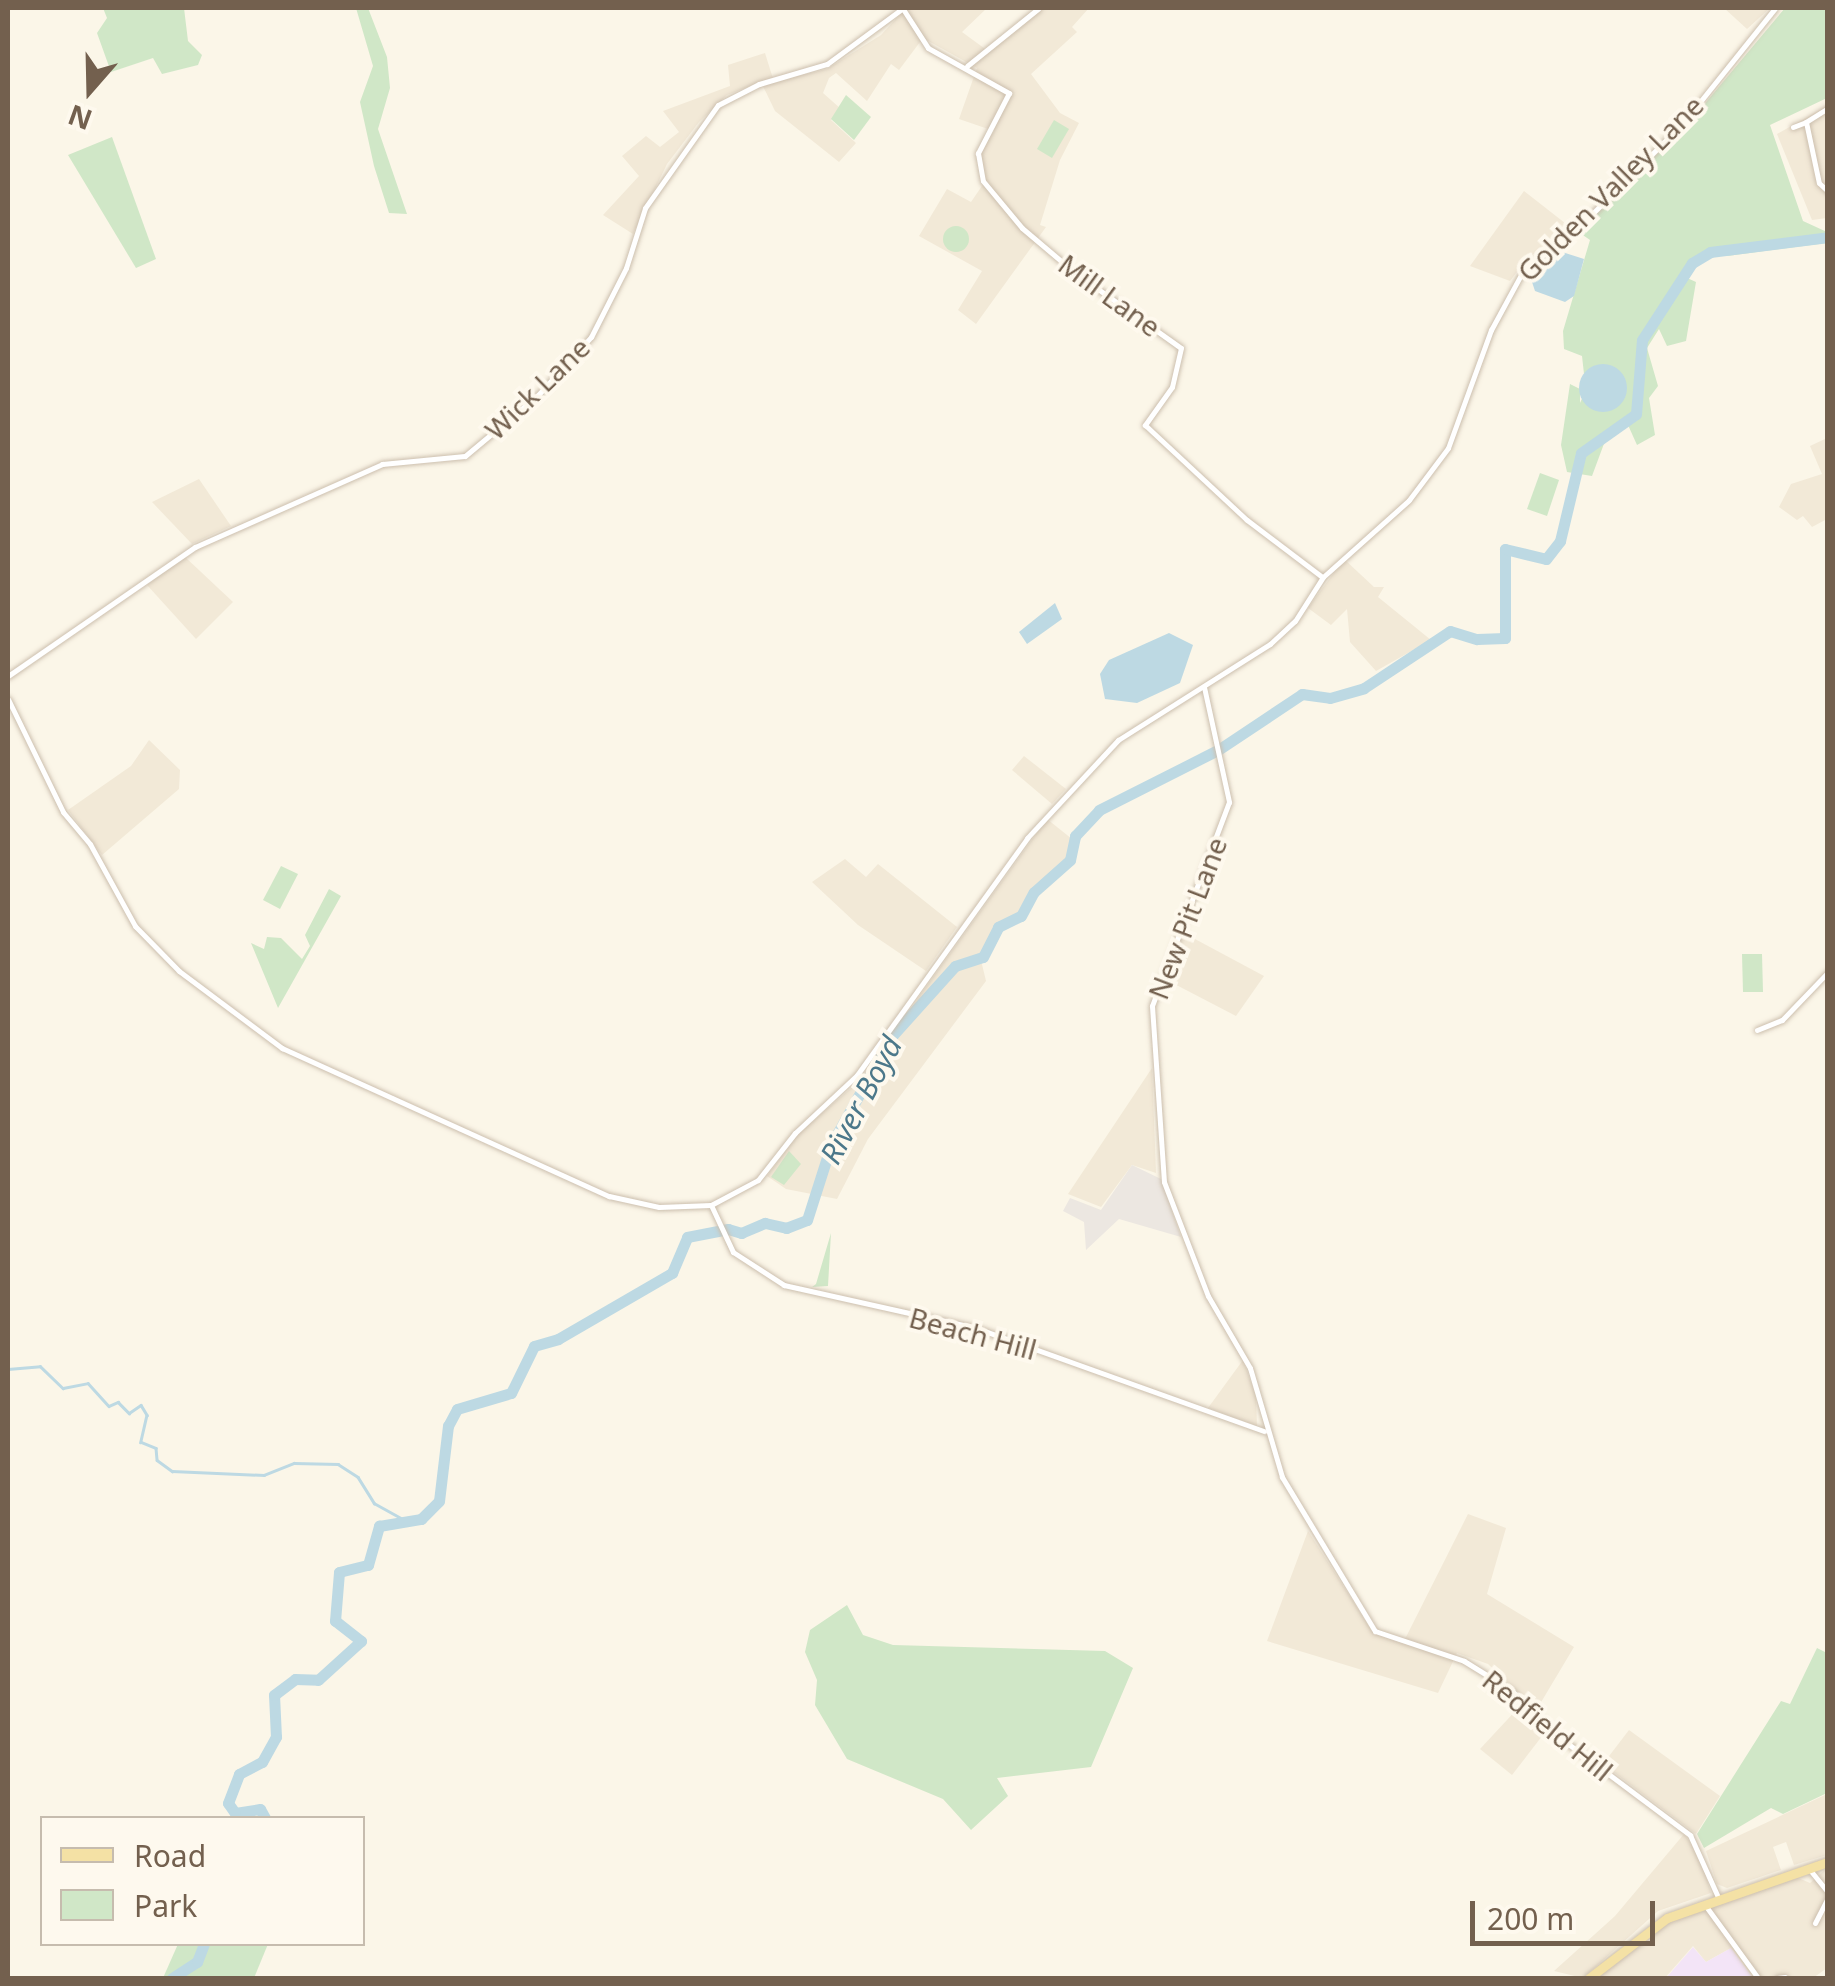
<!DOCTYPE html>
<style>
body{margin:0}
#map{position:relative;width:1835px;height:1986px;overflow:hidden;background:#fbf6e8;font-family:"Noto Sans",sans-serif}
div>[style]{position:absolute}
.residential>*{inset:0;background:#f2e9d7}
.industrial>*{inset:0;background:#ece7e1}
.education>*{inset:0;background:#f3e4f7}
.green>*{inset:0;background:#d0e7c7}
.round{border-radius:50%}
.water>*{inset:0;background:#bdd9e3}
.stream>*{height:2.5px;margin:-1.25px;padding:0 1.25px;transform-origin:1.25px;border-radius:1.25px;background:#bdd9e3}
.river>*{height:11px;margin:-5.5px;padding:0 5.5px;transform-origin:5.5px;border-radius:5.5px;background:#bdd9e3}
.roads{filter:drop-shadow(0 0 2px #ccbfae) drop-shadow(0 0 2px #ccbfae)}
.minor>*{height:5px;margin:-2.5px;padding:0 2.5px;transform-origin:2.5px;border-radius:2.5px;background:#fff}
.primary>*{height:9px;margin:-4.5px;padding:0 4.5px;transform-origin:4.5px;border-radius:4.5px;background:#f4e1a5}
.rail>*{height:2.5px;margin-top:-1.25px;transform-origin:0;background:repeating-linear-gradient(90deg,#baa6c4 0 15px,transparent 0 25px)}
span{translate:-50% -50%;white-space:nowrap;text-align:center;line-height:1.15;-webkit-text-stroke:8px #fef9ee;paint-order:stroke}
.street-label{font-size:28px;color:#73604e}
.water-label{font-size:30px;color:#4c788a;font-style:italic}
.frame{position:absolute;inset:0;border:10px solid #73604e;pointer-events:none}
.legend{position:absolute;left:40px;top:1816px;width:325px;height:130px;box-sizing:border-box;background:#fef9ee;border:2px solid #c6bcae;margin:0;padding:12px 18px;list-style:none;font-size:30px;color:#73604e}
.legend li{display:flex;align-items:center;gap:20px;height:50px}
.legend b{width:50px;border:2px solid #c6bcae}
.north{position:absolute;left:40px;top:40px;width:100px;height:100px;-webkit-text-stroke:8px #fef9ee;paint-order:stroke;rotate:200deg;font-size:28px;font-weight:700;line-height:40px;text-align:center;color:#73604e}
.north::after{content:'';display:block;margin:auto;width:35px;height:45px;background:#73604e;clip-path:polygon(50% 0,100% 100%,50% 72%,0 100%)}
.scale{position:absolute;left:1470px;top:1901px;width:185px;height:45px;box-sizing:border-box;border:5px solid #73604e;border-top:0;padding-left:12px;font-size:30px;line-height:35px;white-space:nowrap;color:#73604e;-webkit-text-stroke:8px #fef9ee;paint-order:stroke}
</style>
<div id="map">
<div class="residential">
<div style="clip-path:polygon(906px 8px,987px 8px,962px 32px,988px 51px,1041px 8px,1089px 8px,1072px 27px,1077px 32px,1031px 74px,1060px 113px,1079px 123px,1060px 160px,1040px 225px,1046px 227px,976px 324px,958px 310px,982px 271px,919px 236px,947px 189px,971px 202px,986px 180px,979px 154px,994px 131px,959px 119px,977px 68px,923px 38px,899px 70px,891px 64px,867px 101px,836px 73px,829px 78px,823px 93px,841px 109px,831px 120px,856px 143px,839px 162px,775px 111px,761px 82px,727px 95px,699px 122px,667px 164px,633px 234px,603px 215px,639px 176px,622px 156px,646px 136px,660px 147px,679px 132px,663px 111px,730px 86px,728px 65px,765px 53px,774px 82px,827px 69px,881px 35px)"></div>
<div style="clip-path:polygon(1724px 8px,1770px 8px,1747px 29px)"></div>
<div style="clip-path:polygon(1827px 106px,1827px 218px,1812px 220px,1777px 134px)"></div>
<div style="clip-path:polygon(1524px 191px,1570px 227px,1526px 260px,1510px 281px,1470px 266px)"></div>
<div style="clip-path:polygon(1827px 438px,1827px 519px,1812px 527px,1803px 516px,1797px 520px,1779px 507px,1791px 484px,1822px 474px,1810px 446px)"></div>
<div style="clip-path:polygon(199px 479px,231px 526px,192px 544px,152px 502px)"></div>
<div style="clip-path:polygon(184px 556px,233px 602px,196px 639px,147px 585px)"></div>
<div style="clip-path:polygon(1344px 559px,1374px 587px,1384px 587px,1378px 597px,1431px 640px,1376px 671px,1350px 642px,1347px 609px,1331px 625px,1308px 608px)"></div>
<div style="clip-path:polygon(149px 740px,180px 770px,179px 789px,102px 855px,68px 810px,131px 766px)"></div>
<div style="clip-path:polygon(1024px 756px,1066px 789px,1052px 804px,1012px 770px)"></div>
<div style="clip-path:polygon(1047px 819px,1072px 839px,1068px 857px,1034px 888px,1020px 912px,996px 925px,980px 956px,986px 981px,868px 1139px,837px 1199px,786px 1189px,767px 1176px,798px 1134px,857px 1083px)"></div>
<div style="clip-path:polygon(845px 859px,866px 877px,878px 864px,957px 927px,926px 971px,858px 925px,812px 882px)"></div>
<div style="clip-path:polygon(1180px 931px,1264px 976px,1236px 1016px,1161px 977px)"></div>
<div style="clip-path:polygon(1152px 1068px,1156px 1173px,1132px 1165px,1101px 1207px,1068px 1194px)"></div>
<div style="clip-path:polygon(1243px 1360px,1256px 1396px,1257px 1426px,1208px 1408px)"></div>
<div style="clip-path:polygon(1468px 1514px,1506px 1528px,1487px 1594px,1574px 1647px,1537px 1709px,1488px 1664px,1457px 1653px,1438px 1693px,1267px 1641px,1308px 1531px,1372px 1631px,1403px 1643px)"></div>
<div style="clip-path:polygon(1520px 1706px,1546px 1731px,1512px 1775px,1480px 1749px)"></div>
<div style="clip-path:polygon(1629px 1730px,1720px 1796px,1696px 1834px,1603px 1764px)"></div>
<div style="clip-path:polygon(1827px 1794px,1827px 1855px,1794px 1865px,1786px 1842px,1773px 1847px,1781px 1870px,1727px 1888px,1717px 1884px,1706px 1851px)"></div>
<div style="clip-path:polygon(1684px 1834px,1699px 1854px,1711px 1893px,1658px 1911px,1583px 1978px,1554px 1971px,1615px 1916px)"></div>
<div style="clip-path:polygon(1827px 1868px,1827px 1968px,1813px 1978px,1753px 1978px,1731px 1948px,1706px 1962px,1693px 1946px,1665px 1978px,1597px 1978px,1666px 1921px,1796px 1877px,1810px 1883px)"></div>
</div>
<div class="industrial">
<div style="clip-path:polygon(1132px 1165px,1161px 1179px,1181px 1237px,1119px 1219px,1086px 1250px,1084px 1222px,1063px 1211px,1070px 1198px,1101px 1210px)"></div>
</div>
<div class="education">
<div style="clip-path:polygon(1693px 1947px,1706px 1962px,1731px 1948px,1753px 1978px,1666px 1978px)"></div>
</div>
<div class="green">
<div style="clip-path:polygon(103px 8px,184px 8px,188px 41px,202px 55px,198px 65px,162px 74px,153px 58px,111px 72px,97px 33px,107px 18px)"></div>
<div style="clip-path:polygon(356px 8px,368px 8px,387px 57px,390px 88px,378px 129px,407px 214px,389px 213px,374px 166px,360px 102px,373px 66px)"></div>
<div style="clip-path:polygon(1785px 8px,1827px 8px,1827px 98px,1770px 125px,1803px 221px,1827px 232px,1827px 243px,1727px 256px,1710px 252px,1692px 263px,1685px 277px,1696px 282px,1686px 341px,1667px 346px,1659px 329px,1647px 348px,1658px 386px,1649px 398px,1655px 435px,1637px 445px,1628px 425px,1605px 441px,1592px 476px,1567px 472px,1561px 445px,1570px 384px,1580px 389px,1580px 403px,1597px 365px,1584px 374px,1582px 356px,1564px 349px,1563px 331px,1590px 240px,1577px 231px,1686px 126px)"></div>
<div style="clip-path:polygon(846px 95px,871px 117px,854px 140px,831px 119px)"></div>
<div style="clip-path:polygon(1054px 120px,1069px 129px,1052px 158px,1037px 149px)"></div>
<div style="clip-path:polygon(112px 137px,156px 259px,136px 268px,68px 155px)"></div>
<div class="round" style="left:943px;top:226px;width:26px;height:26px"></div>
<div style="clip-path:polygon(1540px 473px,1559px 480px,1547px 516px,1527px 509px)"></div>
<div style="clip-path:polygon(281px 866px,298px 874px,280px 909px,263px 900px)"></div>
<div style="clip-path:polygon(329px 889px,341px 896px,278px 1008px,251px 943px,264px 949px,267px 937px,281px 938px,302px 959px,310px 946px,305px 935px)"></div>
<div style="clip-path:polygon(1742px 954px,1762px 954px,1763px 992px,1743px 992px)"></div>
<div style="clip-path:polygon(789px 1151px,801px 1164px,784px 1185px,771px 1177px)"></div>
<div style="clip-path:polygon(831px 1233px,828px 1286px,812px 1287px,816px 1284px)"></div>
<div style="clip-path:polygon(847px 1605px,863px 1635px,893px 1645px,1105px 1651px,1133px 1668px,1091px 1767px,997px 1778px,1008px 1796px,971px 1830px,943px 1799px,847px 1759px,815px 1705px,817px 1680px,805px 1652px,810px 1630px)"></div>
<div style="clip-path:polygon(1817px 1648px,1827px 1653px,1827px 1793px,1783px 1814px,1771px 1808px,1704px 1848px,1697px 1834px,1781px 1701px,1790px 1704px)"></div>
<div style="clip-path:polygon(178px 1944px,268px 1944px,254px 1978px,163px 1978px)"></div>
</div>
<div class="water">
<div style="clip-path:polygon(1559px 251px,1584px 259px,1574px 296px,1565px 302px,1535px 291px,1532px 282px)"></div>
<div class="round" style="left:1579px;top:364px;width:48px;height:48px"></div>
<div style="clip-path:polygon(1055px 603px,1062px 619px,1027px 644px,1019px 632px)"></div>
<div style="clip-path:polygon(1169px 633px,1193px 645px,1180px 683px,1137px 703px,1105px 699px,1100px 674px,1109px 660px)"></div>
</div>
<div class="stream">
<div style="left:8px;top:1369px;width:32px;rotate:-5deg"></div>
<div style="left:40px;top:1366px;width:32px;rotate:44deg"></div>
<div style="left:63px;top:1388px;width:25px;rotate:-11deg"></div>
<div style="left:88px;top:1383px;width:31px;rotate:48deg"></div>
<div style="left:109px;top:1406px;width:10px;rotate:-24deg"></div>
<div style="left:118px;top:1402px;width:16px;rotate:45deg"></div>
<div style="left:129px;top:1413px;width:14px;rotate:-34deg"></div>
<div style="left:141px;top:1405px;width:12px;rotate:59deg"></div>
<div style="left:147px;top:1415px;width:28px;rotate:103deg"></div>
<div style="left:141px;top:1442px;width:16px;rotate:22deg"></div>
<div style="left:156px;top:1448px;width:12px;rotate:85deg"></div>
<div style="left:157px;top:1460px;width:19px;rotate:36deg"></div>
<div style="left:172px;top:1471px;width:92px;rotate:2.5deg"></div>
<div style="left:264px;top:1475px;width:32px;rotate:-22deg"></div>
<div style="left:294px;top:1463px;width:44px;rotate:1.3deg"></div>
<div style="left:338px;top:1464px;width:24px;rotate:33deg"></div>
<div style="left:358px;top:1477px;width:31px;rotate:58deg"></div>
<div style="left:374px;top:1503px;width:33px;rotate:29deg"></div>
</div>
<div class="river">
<div style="left:265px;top:1818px;width:10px;rotate:-119deg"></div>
<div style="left:260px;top:1809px;width:25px;rotate:171deg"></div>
<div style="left:235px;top:1813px;width:12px;rotate:-125deg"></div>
<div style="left:228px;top:1803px;width:31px;rotate:-69deg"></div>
<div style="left:239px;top:1774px;width:26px;rotate:-28deg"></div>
<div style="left:262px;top:1762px;width:29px;rotate:-61deg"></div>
<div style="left:276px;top:1737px;width:42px;rotate:-92.7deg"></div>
<div style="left:274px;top:1695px;width:26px;rotate:-37deg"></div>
<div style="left:295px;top:1679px;width:23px;rotate:2deg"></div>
<div style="left:318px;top:1680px;width:58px;rotate:-42.2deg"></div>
<div style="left:361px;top:1641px;width:33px;rotate:-142deg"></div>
<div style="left:335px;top:1621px;width:49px;rotate:-85.3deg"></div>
<div style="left:339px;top:1572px;width:30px;rotate:-14deg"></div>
<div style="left:368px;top:1565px;width:41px;rotate:-74.2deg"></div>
<div style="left:379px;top:1526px;width:43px;rotate:-9.5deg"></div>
<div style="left:421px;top:1519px;width:25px;rotate:-45deg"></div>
<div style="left:439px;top:1501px;width:76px;rotate:-83.2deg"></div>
<div style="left:448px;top:1426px;width:19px;rotate:-62deg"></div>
<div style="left:457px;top:1409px;width:56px;rotate:-16.5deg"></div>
<div style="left:511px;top:1393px;width:52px;rotate:-63.9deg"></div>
<div style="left:534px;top:1346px;width:25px;rotate:-16deg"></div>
<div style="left:558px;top:1339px;width:132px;rotate:-30.1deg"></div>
<div style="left:672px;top:1273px;width:39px;rotate:-67deg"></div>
<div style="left:687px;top:1237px;width:42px;rotate:-11deg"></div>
<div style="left:728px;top:1229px;width:14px;rotate:17deg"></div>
<div style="left:741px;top:1233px;width:26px;rotate:-23deg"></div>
<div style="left:765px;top:1223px;width:22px;rotate:13deg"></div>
<div style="left:786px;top:1228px;width:22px;rotate:-21deg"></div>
<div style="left:807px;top:1220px;width:79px;rotate:-72.3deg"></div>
<div style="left:831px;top:1145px;width:125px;rotate:-60.8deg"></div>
<div style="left:892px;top:1036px;width:94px;rotate:-48deg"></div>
<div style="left:955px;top:966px;width:29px;rotate:-18deg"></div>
<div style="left:983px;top:957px;width:34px;rotate:-63deg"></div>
<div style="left:998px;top:927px;width:25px;rotate:-26deg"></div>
<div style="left:1021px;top:916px;width:27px;rotate:-62deg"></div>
<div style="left:1034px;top:892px;width:48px;rotate:-41.6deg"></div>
<div style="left:1070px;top:860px;width:25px;rotate:-78deg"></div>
<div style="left:1075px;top:836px;width:35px;rotate:-47deg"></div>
<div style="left:1099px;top:810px;width:133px;rotate:-26.8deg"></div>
<div style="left:1218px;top:750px;width:101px;rotate:-33.7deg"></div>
<div style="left:1302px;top:694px;width:28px;rotate:8deg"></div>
<div style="left:1330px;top:698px;width:35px;rotate:-16deg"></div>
<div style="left:1364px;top:688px;width:103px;rotate:-33.5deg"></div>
<div style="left:1450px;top:631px;width:28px;rotate:17deg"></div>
<div style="left:1477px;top:639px;width:28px;rotate:-2deg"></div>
<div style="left:1505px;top:638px;width:89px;rotate:-90deg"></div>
<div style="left:1505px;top:549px;width:42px;rotate:13.7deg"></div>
<div style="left:1546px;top:559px;width:23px;rotate:-52deg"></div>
<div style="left:1560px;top:541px;width:90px;rotate:-76.6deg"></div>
<div style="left:1581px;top:453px;width:67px;rotate:-35.3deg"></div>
<div style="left:1636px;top:414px;width:74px;rotate:-85.4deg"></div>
<div style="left:1642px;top:340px;width:92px;rotate:-57deg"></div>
<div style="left:1692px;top:263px;width:21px;rotate:-31deg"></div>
<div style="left:1710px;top:252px;width:119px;rotate:-7.2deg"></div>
<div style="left:172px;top:1978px;width:30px;rotate:-33deg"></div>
<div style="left:197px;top:1962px;width:19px;rotate:-69deg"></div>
</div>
<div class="roads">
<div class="minor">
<div style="left:903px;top:9px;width:46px;rotate:57.3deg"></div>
<div style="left:928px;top:48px;width:93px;rotate:29.1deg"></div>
<div style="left:1009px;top:93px;width:68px;rotate:117.3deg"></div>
<div style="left:978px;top:153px;width:28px;rotate:80deg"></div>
<div style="left:983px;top:181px;width:61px;rotate:50.3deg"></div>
<div style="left:1022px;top:228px;width:68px;rotate:40.2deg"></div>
<div style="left:1074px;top:272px;width:131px;rotate:35.4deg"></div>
<div style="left:1181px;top:348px;width:40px;rotate:103deg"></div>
<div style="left:1172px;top:387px;width:47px;rotate:125.4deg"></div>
<div style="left:1145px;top:425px;width:139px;rotate:43deg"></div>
<div style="left:1247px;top:520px;width:94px;rotate:37.2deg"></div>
<div style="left:967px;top:66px;width:92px;rotate:-38.9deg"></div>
<div style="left:1828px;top:108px;width:26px;rotate:148deg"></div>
<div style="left:1806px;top:122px;width:62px;rotate:78deg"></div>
<div style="left:1819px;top:183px;width:12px;rotate:42deg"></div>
<div style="left:1793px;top:127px;width:14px;rotate:-21deg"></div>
<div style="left:8px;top:676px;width:227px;rotate:-34.6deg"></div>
<div style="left:195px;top:547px;width:205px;rotate:-23.9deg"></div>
<div style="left:382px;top:464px;width:83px;rotate:-5.5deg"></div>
<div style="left:465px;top:456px;width:95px;rotate:-39.9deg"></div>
<div style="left:538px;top:395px;width:79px;rotate:-47.6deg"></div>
<div style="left:591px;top:337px;width:77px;rotate:-63.1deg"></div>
<div style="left:626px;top:268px;width:63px;rotate:-72.4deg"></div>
<div style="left:645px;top:208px;width:126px;rotate:-54.7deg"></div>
<div style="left:718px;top:105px;width:46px;rotate:-27.1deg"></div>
<div style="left:759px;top:84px;width:71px;rotate:-16.4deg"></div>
<div style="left:827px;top:64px;width:94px;rotate:-36.4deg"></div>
<div style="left:1204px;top:687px;width:118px;rotate:77.7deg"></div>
<div style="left:1229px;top:802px;width:218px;rotate:110.7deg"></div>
<div style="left:1152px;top:1006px;width:176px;rotate:86.1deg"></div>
<div style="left:1164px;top:1182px;width:122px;rotate:68.9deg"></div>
<div style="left:1208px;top:1296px;width:83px;rotate:59.7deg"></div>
<div style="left:1250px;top:1368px;width:114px;rotate:73.6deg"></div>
<div style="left:1282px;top:1477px;width:180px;rotate:58.9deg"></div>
<div style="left:1375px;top:1631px;width:94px;rotate:18.6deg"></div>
<div style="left:1464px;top:1661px;width:55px;rotate:31.7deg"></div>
<div style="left:1511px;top:1690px;width:57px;rotate:45.7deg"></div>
<div style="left:1551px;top:1731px;width:174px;rotate:36.8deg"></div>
<div style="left:1690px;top:1835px;width:68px;rotate:65.7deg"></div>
<div style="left:8px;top:699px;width:126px;rotate:64deg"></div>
<div style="left:63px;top:812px;width:42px;rotate:49.8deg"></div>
<div style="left:90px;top:844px;width:94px;rotate:61.2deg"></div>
<div style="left:135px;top:926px;width:63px;rotate:45.6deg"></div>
<div style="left:179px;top:971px;width:129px;rotate:36.8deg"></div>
<div style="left:282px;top:1048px;width:359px;rotate:24.4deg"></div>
<div style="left:609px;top:1196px;width:51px;rotate:12.4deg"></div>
<div style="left:659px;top:1207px;width:52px;rotate:-2.2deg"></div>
<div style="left:1757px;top:1030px;width:27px;rotate:-22deg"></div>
<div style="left:1782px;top:1020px;width:66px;rotate:-46.2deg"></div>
<div style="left:711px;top:1205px;width:53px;rotate:-28deg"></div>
<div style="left:758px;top:1180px;width:60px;rotate:-51.8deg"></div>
<div style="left:795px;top:1133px;width:85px;rotate:-43.1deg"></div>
<div style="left:857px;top:1075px;width:292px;rotate:-54.3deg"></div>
<div style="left:1027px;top:838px;width:134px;rotate:-47.1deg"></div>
<div style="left:1118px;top:740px;width:180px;rotate:-32.3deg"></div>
<div style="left:1270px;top:644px;width:34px;rotate:-43deg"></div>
<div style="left:1295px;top:621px;width:52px;rotate:-57.5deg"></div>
<div style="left:1323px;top:577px;width:115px;rotate:-41.8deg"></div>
<div style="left:1409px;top:500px;width:65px;rotate:-53.1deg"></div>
<div style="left:1448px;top:448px;width:126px;rotate:-70deg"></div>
<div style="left:1491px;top:330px;width:67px;rotate:-61.5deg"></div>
<div style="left:1523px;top:271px;width:84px;rotate:-39.2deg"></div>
<div style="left:1588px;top:218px;width:134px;rotate:-45deg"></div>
<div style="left:1683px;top:123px;width:147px;rotate:-51.3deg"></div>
<div style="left:711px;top:1205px;width:52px;rotate:64.9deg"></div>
<div style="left:733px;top:1252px;width:61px;rotate:32.9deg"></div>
<div style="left:784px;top:1285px;width:197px;rotate:12.6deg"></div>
<div style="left:976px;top:1328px;width:306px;rotate:19.7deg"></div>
<div style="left:1810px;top:1870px;width:28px;rotate:51deg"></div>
<div style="left:1705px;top:1905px;width:90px;rotate:54deg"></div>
<div style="left:1815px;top:1923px;width:29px;rotate:-63deg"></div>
<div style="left:1777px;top:1978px;width:8px;rotate:-7deg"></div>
</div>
<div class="primary">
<div style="left:1589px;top:1978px;width:98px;rotate:-37.6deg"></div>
<div style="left:1667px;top:1918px;width:170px;rotate:-19.2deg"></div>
</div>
</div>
<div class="rail">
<div style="left:1826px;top:1978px;width:2px;rotate:-27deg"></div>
</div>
<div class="street-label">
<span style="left:1610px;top:188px;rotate:-45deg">Golden Valley Lane</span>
<span style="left:1110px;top:295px;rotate:36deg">Mill Lane</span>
<span style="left:537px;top:388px;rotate:-44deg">Wick Lane</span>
<span style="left:1187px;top:918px;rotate:-69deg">New Pit Lane</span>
<span style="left:973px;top:1333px;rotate:15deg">Beach Hill</span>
<span style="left:1548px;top:1725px;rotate:39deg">Redfield Hill</span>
</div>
<div class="water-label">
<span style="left:861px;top:1100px;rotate:-62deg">River Boyd</span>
</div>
<div class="frame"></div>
<ul class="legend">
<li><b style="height:12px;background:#f4e1a5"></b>Road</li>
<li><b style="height:28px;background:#d0e7c7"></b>Park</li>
</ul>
<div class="north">N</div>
<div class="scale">200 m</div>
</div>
